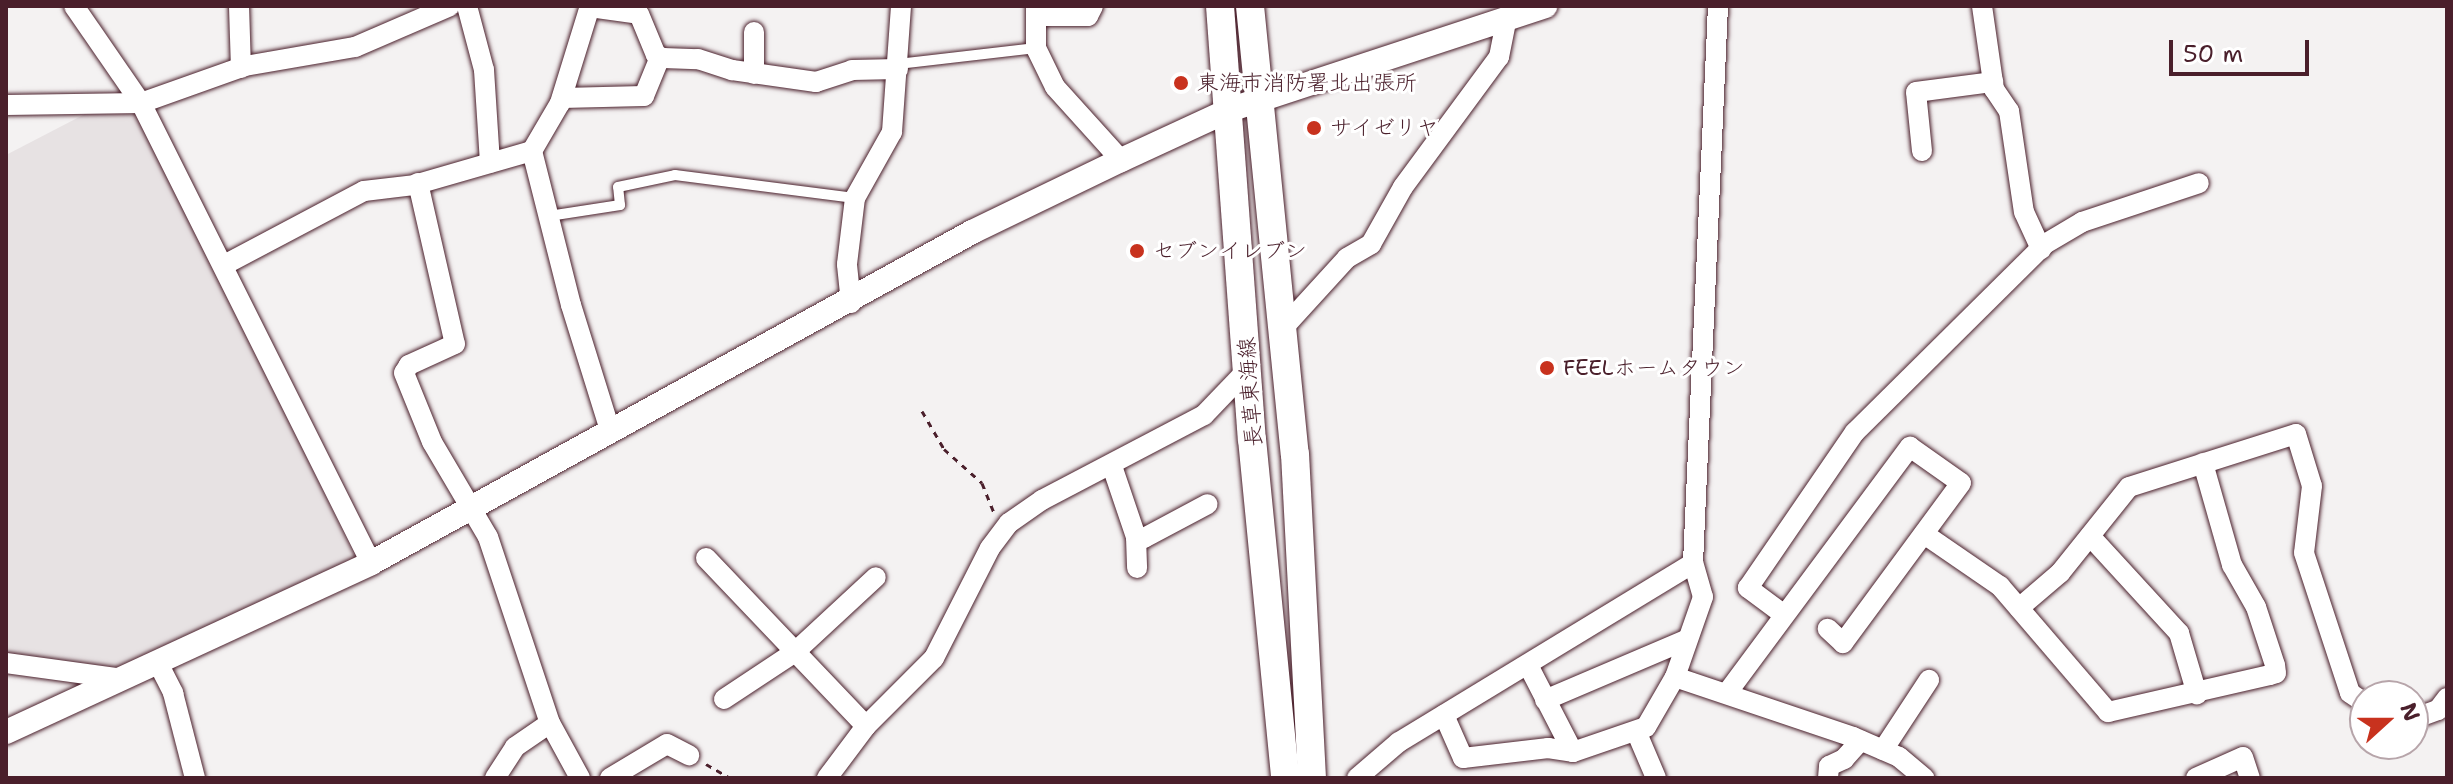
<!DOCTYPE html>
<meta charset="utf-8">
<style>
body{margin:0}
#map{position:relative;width:2453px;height:784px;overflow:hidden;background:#f4f2f2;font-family:"Shantell Sans","Klee One",sans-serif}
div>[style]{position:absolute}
.built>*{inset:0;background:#e7e2e3}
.path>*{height:3px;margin-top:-1.5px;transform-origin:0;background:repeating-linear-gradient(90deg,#4a1f2b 0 6px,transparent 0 12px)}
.roads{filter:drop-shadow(0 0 2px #4a1f2b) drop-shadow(0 0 2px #4a1f2b)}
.service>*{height:10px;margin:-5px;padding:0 5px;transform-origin:5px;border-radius:5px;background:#fff}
.minor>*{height:20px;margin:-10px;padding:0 10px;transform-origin:10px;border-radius:10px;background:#fff}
.tertiary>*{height:24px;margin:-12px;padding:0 12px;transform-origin:12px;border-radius:12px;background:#fff}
.secondary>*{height:28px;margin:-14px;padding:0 14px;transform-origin:14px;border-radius:14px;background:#fff}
.dots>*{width:22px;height:22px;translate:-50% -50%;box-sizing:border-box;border:4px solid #fff;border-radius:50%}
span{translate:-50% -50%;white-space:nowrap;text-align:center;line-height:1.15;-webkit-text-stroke:6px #fff;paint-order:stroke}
.poi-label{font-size:22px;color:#4a1f2b}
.left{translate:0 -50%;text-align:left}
.street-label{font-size:22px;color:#4a1f2b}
.frame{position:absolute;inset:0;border:8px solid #4a1f2b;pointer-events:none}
.north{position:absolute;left:2349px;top:680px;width:80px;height:80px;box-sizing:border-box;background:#fff;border:2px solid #b7a5aa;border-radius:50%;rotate:69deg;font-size:22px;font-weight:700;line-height:32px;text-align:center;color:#4a1f2b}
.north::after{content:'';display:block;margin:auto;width:28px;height:36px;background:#c8321e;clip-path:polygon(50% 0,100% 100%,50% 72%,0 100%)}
.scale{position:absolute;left:2169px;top:40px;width:140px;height:36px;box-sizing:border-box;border:4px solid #4a1f2b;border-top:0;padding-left:10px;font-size:24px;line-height:28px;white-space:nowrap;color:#4a1f2b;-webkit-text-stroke:6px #fff;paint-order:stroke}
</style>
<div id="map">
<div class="built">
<div style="clip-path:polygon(85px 114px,140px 114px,356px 559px,122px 672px,6px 658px,6px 155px)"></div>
</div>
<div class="path">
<div style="left:922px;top:411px;width:44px;rotate:59.9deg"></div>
<div style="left:944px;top:449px;width:51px;rotate:41.8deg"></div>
<div style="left:982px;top:483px;width:32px;rotate:68deg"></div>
<div style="left:706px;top:764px;width:28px;rotate:30deg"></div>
</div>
<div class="roads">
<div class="service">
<div style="left:898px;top:64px;width:139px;rotate:-6.6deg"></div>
<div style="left:549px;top:216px;width:72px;rotate:-8.8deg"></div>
<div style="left:620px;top:205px;width:18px;rotate:-96deg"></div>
<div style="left:618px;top:187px;width:58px;rotate:-11.9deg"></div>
<div style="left:675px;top:175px;width:181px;rotate:7.3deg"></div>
</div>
<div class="minor">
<div style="left:74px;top:6px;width:118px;rotate:55.4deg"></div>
<div style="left:141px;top:103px;width:514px;rotate:63.43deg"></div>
<div style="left:239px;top:6px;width:62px;rotate:88.2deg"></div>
<div style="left:467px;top:6px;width:66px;rotate:75.1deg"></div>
<div style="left:484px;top:70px;width:93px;rotate:86.3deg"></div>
<div style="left:590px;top:6px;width:102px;rotate:107.2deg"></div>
<div style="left:560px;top:103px;width:56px;rotate:120.3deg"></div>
<div style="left:532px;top:151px;width:159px;rotate:75.8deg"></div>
<div style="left:571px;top:305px;width:131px;rotate:72.7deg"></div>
<div style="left:1036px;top:6px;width:42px;rotate:90deg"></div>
<div style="left:1036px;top:48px;width:43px;rotate:64deg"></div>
<div style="left:1055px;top:87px;width:98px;rotate:47.9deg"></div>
<div style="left:1982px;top:6px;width:84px;rotate:81.8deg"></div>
<div style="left:1994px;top:89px;width:27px;rotate:56deg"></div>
<div style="left:2009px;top:111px;width:102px;rotate:81.6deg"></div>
<div style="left:2024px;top:212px;width:41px;rotate:65.3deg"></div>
<div style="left:590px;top:7px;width:49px;rotate:8.1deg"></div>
<div style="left:639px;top:14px;width:44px;rotate:67.5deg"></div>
<div style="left:656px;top:55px;width:8px;rotate:23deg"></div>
<div style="left:663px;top:58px;width:35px;rotate:2deg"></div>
<div style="left:698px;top:59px;width:36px;rotate:18deg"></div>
<div style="left:732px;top:70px;width:85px;rotate:8.1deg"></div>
<div style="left:816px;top:82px;width:38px;rotate:-18deg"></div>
<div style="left:852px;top:70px;width:46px;rotate:-1.2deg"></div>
<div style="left:1038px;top:16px;width:50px"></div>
<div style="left:1088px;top:16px;width:11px;rotate:-63deg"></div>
<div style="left:754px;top:32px;width:42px;rotate:90deg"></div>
<div style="left:562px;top:98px;width:82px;rotate:-1.4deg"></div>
<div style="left:644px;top:96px;width:42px;rotate:-67.7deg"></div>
<div style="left:6px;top:105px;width:135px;rotate:-0.8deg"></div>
<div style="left:141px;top:103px;width:110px;rotate:-19.6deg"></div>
<div style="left:245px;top:66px;width:112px;rotate:-9.8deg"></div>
<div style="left:355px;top:47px;width:103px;rotate:-23.3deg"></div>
<div style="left:1922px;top:151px;width:59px;rotate:-95.8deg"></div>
<div style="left:1916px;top:92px;width:78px;rotate:-7.4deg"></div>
<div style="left:418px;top:183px;width:165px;rotate:77.1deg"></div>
<div style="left:455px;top:344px;width:51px;rotate:155.5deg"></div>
<div style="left:409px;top:365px;width:9px;rotate:122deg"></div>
<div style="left:404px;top:373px;width:74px;rotate:67.9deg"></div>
<div style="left:432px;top:442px;width:110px;rotate:59.5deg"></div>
<div style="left:488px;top:537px;width:196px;rotate:71.6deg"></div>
<div style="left:550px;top:723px;width:63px;rotate:61.4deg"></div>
<div style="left:224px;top:265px;width:158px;rotate:-27.9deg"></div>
<div style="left:364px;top:191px;width:50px;rotate:-6.8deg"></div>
<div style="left:414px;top:185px;width:123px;rotate:-16.1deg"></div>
<div style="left:851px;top:303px;width:39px;rotate:-96deg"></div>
<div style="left:847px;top:264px;width:66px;rotate:-83.1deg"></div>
<div style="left:855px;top:198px;width:76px;rotate:-60.7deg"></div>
<div style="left:892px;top:132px;width:126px;rotate:-85.9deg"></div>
<div style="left:1285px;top:326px;width:92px;rotate:-47.6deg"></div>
<div style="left:1347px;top:258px;width:28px;rotate:-30deg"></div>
<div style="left:1371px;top:244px;width:65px;rotate:-60.7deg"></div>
<div style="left:1403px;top:187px;width:162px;rotate:-53.6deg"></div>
<div style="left:1499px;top:57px;width:41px;rotate:-78.7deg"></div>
<div style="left:1112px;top:466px;width:75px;rotate:71.3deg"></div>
<div style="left:1136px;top:537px;width:31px;rotate:88deg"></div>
<div style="left:1924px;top:534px;width:92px;rotate:34.4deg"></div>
<div style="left:2000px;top:586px;width:166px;rotate:49.4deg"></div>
<div style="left:2108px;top:712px;width:166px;rotate:-12.9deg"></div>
<div style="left:2270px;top:675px;width:6px;rotate:-18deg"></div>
<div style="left:2276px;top:673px;width:8px;rotate:-97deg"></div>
<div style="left:2275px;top:665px;width:61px;rotate:-108.1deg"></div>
<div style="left:2256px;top:607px;width:48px;rotate:-119.7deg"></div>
<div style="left:2232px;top:565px;width:106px;rotate:-105.9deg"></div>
<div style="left:2090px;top:536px;width:132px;rotate:47.5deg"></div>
<div style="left:2179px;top:633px;width:64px;rotate:73.6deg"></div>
<div style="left:1136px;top:537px;width:8px;rotate:7deg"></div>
<div style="left:1144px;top:538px;width:72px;rotate:-28deg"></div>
<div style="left:706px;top:558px;width:232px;rotate:46.4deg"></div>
<div style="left:2019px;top:608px;width:54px;rotate:-40.5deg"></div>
<div style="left:2060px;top:573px;width:110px;rotate:-51.3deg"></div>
<div style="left:2129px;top:487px;width:175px;rotate:-17.6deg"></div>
<div style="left:2296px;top:434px;width:54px;rotate:72.9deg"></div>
<div style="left:2312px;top:486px;width:67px;rotate:96.8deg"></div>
<div style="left:2304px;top:553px;width:147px;rotate:71.8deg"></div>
<div style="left:2350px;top:693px;width:18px;rotate:34deg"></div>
<div style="left:1783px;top:614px;width:44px;rotate:-143.4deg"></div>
<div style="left:1748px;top:588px;width:189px;rotate:-55.6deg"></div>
<div style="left:1855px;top:432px;width:267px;rotate:-44.7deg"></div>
<div style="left:2045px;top:244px;width:43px;rotate:-30.7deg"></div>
<div style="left:2082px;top:222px;width:123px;rotate:-18.4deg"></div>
<div style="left:6px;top:663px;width:118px;rotate:7.8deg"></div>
<div style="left:158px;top:663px;width:34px;rotate:63deg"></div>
<div style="left:173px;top:693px;width:88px;rotate:75.5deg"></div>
<div style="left:1528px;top:665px;width:98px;rotate:62.7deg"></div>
<div style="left:1675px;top:677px;width:188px;rotate:18.6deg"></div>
<div style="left:1853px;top:737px;width:50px;rotate:23.5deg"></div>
<div style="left:1899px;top:757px;width:33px;rotate:40deg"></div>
<div style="left:1727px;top:693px;width:307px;rotate:-53.4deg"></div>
<div style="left:1910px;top:447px;width:62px;rotate:35.2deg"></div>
<div style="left:1961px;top:483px;width:199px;rotate:126.4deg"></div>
<div style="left:1843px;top:643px;width:21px;rotate:-137deg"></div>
<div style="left:724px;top:699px;width:85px;rotate:-33.5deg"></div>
<div style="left:795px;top:652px;width:110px;rotate:-42.8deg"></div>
<div style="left:1545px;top:700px;width:155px;rotate:-23.1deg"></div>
<div style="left:1444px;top:715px;width:47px;rotate:66.2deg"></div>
<div style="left:1463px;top:758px;width:86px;rotate:-6.7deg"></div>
<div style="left:1548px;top:748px;width:25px;rotate:9deg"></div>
<div style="left:1573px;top:752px;width:77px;rotate:-18.9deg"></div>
<div style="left:1646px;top:727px;width:58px;rotate:-59.9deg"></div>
<div style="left:1675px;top:677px;width:85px;rotate:-70.7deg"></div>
<div style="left:1703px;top:597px;width:35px;rotate:-106deg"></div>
<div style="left:1693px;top:563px;width:558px;rotate:-87.43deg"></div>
<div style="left:2413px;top:719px;width:27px;rotate:-20deg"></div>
<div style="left:2438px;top:710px;width:15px;rotate:-53deg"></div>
<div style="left:1636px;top:731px;width:51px;rotate:66.9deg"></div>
<div style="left:1883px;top:750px;width:84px;rotate:-56.7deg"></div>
<div style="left:495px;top:778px;width:37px;rotate:-57deg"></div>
<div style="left:515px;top:747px;width:42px;rotate:-34.4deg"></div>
<div style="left:610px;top:778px;width:66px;rotate:-30.8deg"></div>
<div style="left:667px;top:744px;width:25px;rotate:27deg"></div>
<div style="left:827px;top:778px;width:65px;rotate:-53.1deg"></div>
<div style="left:866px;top:726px;width:96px;rotate:-45deg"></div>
<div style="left:934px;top:658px;width:123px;rotate:-63deg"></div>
<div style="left:990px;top:548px;width:31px;rotate:-53deg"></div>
<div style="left:1009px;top:523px;width:40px;rotate:-34.9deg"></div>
<div style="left:1042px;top:500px;width:183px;rotate:-27.7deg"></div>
<div style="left:1204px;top:415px;width:66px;rotate:-46.2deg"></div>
<div style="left:1357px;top:778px;width:55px;rotate:-40.6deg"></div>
<div style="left:1399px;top:742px;width:344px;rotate:-31.3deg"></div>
<div style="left:1828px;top:778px;width:12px;rotate:-85deg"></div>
<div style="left:1829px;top:766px;width:17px;rotate:-25deg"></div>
<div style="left:1844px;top:759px;width:25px;rotate:-48deg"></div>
<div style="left:2196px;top:778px;width:51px;rotate:-24.1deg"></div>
<div style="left:2243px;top:757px;width:22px;rotate:72deg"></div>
</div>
<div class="tertiary">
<div style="left:6px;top:732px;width:402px;rotate:-24.8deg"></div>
<div style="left:371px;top:563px;width:686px;rotate:-28.84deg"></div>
<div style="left:972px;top:232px;width:165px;rotate:-25.8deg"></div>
<div style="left:1121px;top:160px;width:119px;rotate:-24.8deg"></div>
<div style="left:1229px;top:110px;width:333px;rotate:-18.2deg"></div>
</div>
<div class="secondary">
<div style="left:1220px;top:6px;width:434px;rotate:85.8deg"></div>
<div style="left:1252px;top:439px;width:341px;rotate:84.4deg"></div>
<div style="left:1250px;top:6px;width:450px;rotate:84.3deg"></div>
<div style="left:1295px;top:454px;width:324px;rotate:87deg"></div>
</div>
</div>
<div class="dots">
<div style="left:1181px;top:83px;background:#c8321e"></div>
<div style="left:1314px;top:128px;background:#c8321e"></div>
<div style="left:1137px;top:251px;background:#c8321e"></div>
<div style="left:1547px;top:368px;background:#c8321e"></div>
</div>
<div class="poi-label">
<span class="left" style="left:1197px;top:83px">東海市消防署北出張所</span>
<span class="left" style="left:1330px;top:128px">サイゼリヤ</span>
<span class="left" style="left:1153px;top:251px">セブンイレブン</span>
<span class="left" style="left:1563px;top:368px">FEELホームタウン</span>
</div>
<div class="street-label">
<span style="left:1250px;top:392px;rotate:-94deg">長草東海線</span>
</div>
<div class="frame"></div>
<div class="north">N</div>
<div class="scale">50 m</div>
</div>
